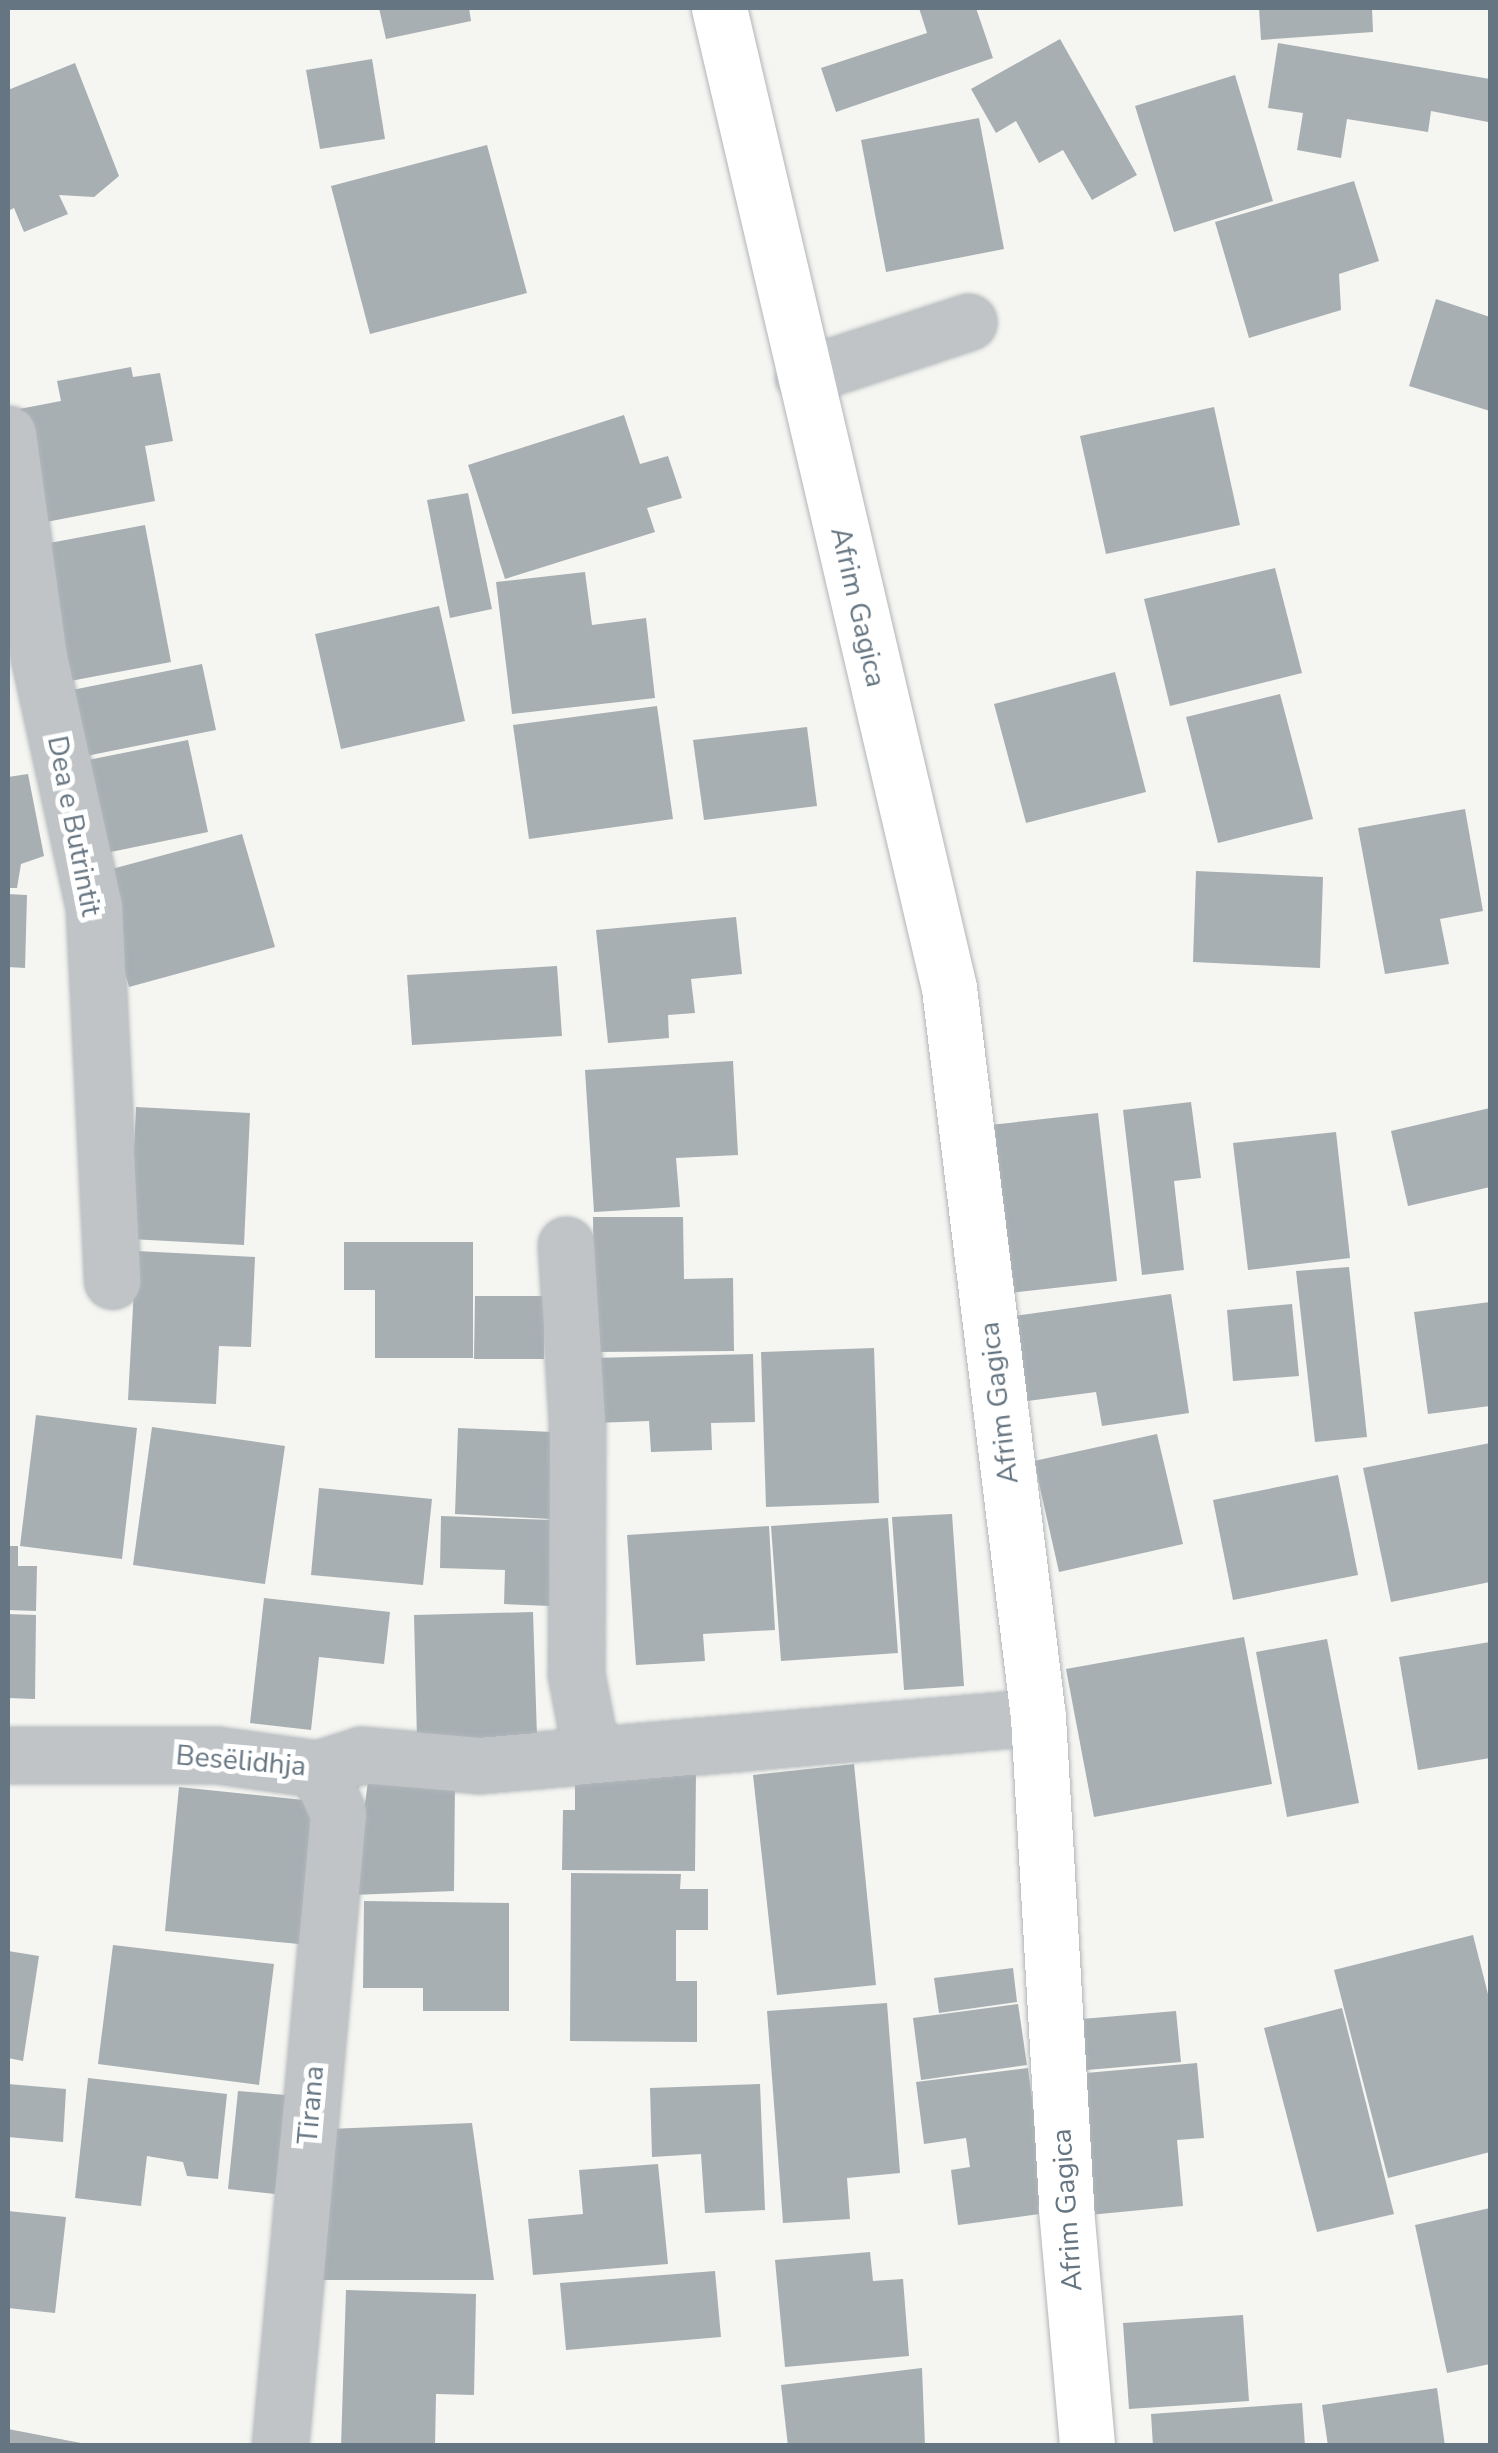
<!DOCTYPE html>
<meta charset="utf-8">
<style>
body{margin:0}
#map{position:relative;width:1498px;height:2453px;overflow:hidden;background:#f5f5f1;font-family:"Nunito Sans",sans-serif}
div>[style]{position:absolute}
.building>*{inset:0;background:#a7afb3}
.roads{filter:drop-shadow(0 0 2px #b0b6ba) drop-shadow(0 0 2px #b0b6ba)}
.street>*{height:55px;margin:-27.5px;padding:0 27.5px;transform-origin:27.5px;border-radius:27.5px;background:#c0c4c7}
.secondary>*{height:55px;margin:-27.5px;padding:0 27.5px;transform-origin:27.5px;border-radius:27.5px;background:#fff}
span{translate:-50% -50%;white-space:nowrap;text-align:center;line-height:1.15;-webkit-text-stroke:10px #fff;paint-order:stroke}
.street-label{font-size:28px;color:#657581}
.frame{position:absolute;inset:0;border:10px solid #657581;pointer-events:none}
</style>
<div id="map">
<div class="building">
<div style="clip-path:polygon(379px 8px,469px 8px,471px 21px,386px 39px)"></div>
<div style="clip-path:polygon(919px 8px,976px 8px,993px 58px,836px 112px,821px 68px,927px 33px)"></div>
<div style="clip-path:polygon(1259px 8px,1372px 8px,1373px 32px,1261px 40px)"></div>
<div style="clip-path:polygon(1060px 39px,1137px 175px,1092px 200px,1063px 150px,1039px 163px,1016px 121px,996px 133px,971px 89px)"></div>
<div style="clip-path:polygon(1278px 43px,1490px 79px,1488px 122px,1431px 111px,1428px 132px,1347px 119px,1341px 158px,1297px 150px,1303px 113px,1268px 108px)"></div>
<div style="clip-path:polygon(372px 59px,385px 139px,320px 149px,306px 70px)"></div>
<div style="clip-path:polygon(75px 63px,119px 176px,94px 197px,59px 195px,68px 214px,24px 232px,14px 208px,8px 211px,8px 90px)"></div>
<div style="clip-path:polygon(1235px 75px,1273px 201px,1174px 232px,1135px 106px)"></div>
<div style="clip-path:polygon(979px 118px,1004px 249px,886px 272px,861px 140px)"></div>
<div style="clip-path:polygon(487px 145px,527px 293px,370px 334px,331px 186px)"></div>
<div style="clip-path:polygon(1354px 181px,1379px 261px,1339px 274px,1341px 310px,1249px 338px,1215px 222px)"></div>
<div style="clip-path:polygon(1436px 299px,1490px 317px,1490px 411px,1409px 386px)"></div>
<div style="clip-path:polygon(131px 367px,133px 377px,160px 373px,173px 441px,145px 446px,155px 501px,41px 523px,19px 409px,61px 401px,57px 381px)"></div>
<div style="clip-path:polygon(1214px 407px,1240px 525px,1106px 554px,1080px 436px)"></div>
<div style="clip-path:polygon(624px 415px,640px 464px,668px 456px,682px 498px,647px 508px,655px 532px,505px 579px,468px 465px)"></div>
<div style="clip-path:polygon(468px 493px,492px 609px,450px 618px,427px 500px)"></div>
<div style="clip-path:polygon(145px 525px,171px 662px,65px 682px,39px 545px)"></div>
<div style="clip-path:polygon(1275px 568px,1302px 673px,1170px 706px,1144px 599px)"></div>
<div style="clip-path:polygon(585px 572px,592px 625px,646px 618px,655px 698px,512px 714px,496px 582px)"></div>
<div style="clip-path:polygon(439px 606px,465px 721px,341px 749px,315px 634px)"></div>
<div style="clip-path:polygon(202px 664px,216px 730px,81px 757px,67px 691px)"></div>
<div style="clip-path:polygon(1115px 672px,1146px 792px,1026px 823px,994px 704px)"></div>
<div style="clip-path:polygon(1280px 694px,1313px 819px,1218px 843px,1186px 717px)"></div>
<div style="clip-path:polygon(657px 706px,673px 819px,529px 839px,513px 725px)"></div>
<div style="clip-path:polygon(807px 727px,817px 806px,704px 820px,693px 740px)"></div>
<div style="clip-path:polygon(188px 740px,208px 832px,101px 854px,83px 761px)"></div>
<div style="clip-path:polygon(28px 774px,44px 856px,21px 864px,17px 888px,8px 888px,8px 777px)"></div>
<div style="clip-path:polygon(1465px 809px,1483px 911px,1440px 919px,1449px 964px,1385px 974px,1358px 828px)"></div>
<div style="clip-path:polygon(242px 834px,275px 947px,129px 987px,97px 873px)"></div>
<div style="clip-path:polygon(1196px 871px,1323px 877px,1320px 968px,1193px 962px)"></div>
<div style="clip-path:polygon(8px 894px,27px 895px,25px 968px,8px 967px)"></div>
<div style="clip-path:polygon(736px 917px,742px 974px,691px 979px,695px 1013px,668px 1015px,669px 1038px,608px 1043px,596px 930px)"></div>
<div style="clip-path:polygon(557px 966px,562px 1036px,412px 1045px,407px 975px)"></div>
<div style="clip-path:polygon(733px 1061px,738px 1155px,676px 1158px,680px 1207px,594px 1212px,585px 1070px)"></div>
<div style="clip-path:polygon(1191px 1102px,1201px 1178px,1174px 1181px,1184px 1270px,1142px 1275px,1123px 1110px)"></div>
<div style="clip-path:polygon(136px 1107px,250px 1113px,244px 1245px,130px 1239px)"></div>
<div style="clip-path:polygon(1490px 1108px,1490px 1187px,1408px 1206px,1391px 1131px)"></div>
<div style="clip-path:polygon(1098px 1113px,1117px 1281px,1000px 1294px,981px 1126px)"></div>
<div style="clip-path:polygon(1336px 1132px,1350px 1258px,1248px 1270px,1233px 1143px)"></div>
<div style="clip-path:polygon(593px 1217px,683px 1217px,684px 1279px,733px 1278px,734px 1351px,595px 1352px)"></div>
<div style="clip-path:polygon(344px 1242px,473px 1242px,473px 1358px,375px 1358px,375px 1290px,344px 1290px)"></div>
<div style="clip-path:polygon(136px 1251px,255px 1257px,251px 1347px,219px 1346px,216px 1404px,128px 1400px)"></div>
<div style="clip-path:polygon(1349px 1267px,1367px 1437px,1315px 1442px,1296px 1271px)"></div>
<div style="clip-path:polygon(1171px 1294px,1189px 1413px,1102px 1426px,1096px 1392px,1013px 1403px,1000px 1318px)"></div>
<div style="clip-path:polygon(475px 1296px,544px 1296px,544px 1359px,474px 1359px)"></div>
<div style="clip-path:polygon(1490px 1302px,1490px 1406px,1428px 1414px,1414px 1312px)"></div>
<div style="clip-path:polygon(1292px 1304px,1299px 1376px,1233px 1381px,1227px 1310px)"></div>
<div style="clip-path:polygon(874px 1348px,879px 1503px,766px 1507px,761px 1352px)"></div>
<div style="clip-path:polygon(753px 1354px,755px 1422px,711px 1423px,712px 1450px,651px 1452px,649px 1421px,594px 1423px,592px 1358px)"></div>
<div style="clip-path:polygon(36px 1415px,137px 1428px,122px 1559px,20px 1546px)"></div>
<div style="clip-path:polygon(152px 1427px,285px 1446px,265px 1584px,133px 1565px)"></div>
<div style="clip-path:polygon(458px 1428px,553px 1432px,550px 1519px,455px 1514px)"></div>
<div style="clip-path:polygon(1157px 1434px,1183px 1544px,1059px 1572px,1034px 1461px)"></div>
<div style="clip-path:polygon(1490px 1443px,1490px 1582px,1391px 1602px,1363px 1468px)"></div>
<div style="clip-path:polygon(1338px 1475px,1358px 1575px,1233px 1600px,1213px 1500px)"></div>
<div style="clip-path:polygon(319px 1488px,432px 1499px,423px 1585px,311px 1575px)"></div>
<div style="clip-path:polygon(952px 1514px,964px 1686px,904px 1690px,892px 1517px)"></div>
<div style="clip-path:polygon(441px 1516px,553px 1520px,550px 1606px,504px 1604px,505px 1570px,440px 1568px)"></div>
<div style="clip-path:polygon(888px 1518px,898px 1653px,781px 1661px,771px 1526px)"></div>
<div style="clip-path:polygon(769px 1526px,775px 1630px,703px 1634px,705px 1661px,636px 1665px,627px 1535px)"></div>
<div style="clip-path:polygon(8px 1546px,18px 1546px,18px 1566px,37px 1566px,36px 1611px,8px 1610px)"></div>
<div style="clip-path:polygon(264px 1598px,390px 1612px,384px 1664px,319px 1657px,311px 1730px,250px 1723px)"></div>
<div style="clip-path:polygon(533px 1612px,537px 1737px,417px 1740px,414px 1615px)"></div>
<div style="clip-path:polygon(8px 1614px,36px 1615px,35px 1699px,8px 1698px)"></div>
<div style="clip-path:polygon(1244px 1637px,1272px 1784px,1094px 1817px,1066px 1669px)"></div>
<div style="clip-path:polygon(1327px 1639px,1359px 1803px,1287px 1817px,1256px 1652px)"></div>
<div style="clip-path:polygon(1490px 1642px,1490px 1758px,1418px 1770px,1399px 1657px)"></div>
<div style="clip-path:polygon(854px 1764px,876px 1985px,777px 1995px,753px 1775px)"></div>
<div style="clip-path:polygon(575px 1771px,696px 1772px,695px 1871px,562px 1870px,563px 1810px,575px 1810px)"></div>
<div style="clip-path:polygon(369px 1775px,455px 1777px,454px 1891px,352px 1895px)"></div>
<div style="clip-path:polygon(179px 1787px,313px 1801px,299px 1944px,165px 1931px)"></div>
<div style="clip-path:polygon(571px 1873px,681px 1874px,680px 1889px,708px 1889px,708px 1930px,676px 1930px,676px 1981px,697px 1981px,697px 2042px,570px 2041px)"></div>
<div style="clip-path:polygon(364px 1901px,509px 1903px,509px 2011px,423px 2011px,423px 1988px,363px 1988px)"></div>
<div style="clip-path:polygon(1473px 1935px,1490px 2002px,1490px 2152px,1388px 2178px,1334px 1970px)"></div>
<div style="clip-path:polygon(113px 1945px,274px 1964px,259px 2085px,98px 2064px)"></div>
<div style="clip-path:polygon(8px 1951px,39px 1956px,23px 2061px,8px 2058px)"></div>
<div style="clip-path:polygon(1013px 1968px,1017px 2002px,939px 2013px,934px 1978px)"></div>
<div style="clip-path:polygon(887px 2003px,900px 2173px,847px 2178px,850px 2219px,783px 2223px,767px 2011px)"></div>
<div style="clip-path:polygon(1018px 2004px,1027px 2065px,921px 2080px,913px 2018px)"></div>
<div style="clip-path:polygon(1342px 2008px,1394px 2214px,1317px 2232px,1264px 2028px)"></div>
<div style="clip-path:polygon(1176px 2011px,1181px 2062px,1075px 2071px,1070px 2020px)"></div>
<div style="clip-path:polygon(1197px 2063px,1204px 2138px,1177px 2140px,1183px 2206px,1089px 2215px,1075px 2074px)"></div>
<div style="clip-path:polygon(1028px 2068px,1047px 2213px,958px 2225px,951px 2170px,970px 2167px,966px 2138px,924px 2144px,916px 2082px)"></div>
<div style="clip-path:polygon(88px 2078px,227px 2094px,218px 2179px,187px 2176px,183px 2162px,147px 2156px,141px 2206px,75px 2198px)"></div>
<div style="clip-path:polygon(8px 2084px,66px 2089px,63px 2142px,8px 2137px)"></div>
<div style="clip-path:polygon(760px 2084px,765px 2210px,705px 2213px,701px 2154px,652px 2157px,650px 2088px)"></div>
<div style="clip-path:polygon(238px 2091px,285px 2095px,275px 2194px,228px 2189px)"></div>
<div style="clip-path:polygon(472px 2123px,494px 2280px,320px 2280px,329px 2129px)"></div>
<div style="clip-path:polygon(658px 2164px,668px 2264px,533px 2275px,528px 2219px,583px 2214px,579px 2170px)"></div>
<div style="clip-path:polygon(1490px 2208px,1490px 2364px,1447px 2373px,1415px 2225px)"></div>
<div style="clip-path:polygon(8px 2211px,66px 2217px,55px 2313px,8px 2308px)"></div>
<div style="clip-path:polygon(870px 2252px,873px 2281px,903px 2279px,909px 2356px,785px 2367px,775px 2260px)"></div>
<div style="clip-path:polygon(715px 2271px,721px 2337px,566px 2350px,560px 2283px)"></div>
<div style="clip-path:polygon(346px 2290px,476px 2294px,474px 2395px,436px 2394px,435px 2446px,341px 2446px)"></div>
<div style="clip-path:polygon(1243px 2315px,1249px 2401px,1129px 2409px,1123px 2323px)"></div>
<div style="clip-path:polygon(922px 2368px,925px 2446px,788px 2446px,781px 2385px)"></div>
<div style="clip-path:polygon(1437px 2388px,1445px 2446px,1328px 2446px,1322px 2405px)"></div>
<div style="clip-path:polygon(1302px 2403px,1305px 2446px,1153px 2446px,1151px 2414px)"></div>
<div style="clip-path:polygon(8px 2429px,86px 2444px,86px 2446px,8px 2446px)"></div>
</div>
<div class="roads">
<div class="street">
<div style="left:803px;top:376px;width:174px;rotate:-18.1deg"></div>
<div style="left:8px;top:434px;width:225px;rotate:82.1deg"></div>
<div style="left:39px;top:657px;width:256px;rotate:77.6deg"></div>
<div style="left:94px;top:907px;width:374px;rotate:87.2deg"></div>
<div style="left:566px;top:1245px;width:176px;rotate:86.4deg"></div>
<div style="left:577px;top:1421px;width:253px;rotate:90.2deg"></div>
<div style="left:576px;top:1674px;width:79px;rotate:79.1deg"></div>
<div style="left:8px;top:1755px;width:209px"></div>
<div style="left:217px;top:1755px;width:102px;rotate:7.9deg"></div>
<div style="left:318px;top:1769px;width:45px;rotate:-18deg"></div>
<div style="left:361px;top:1755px;width:118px;rotate:4.8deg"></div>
<div style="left:479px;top:1765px;width:561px;rotate:-4.91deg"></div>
<div style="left:280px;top:2446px;width:635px;rotate:-84.76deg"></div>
<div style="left:338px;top:1814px;width:49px;rotate:-114deg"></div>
</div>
<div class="secondary">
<div style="left:719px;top:8px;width:1007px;rotate:76.79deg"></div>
<div style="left:949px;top:988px;width:734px;rotate:83.04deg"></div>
<div style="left:1038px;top:1717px;width:493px;rotate:86.7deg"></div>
<div style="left:1066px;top:2209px;width:238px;rotate:84.9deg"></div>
</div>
</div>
<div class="street-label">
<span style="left:858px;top:607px;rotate:77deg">Afrim Gagica</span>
<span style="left:74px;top:826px;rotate:79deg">Dea e Butrintit</span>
<span style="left:999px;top:1403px;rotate:-97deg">Afrim Gagica</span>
<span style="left:241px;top:1761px;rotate:5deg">Besëlidhja</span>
<span style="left:311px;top:2105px;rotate:-85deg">Tirana</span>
<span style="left:1067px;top:2210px;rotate:-94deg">Afrim Gagica</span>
</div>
<div class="frame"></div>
</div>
